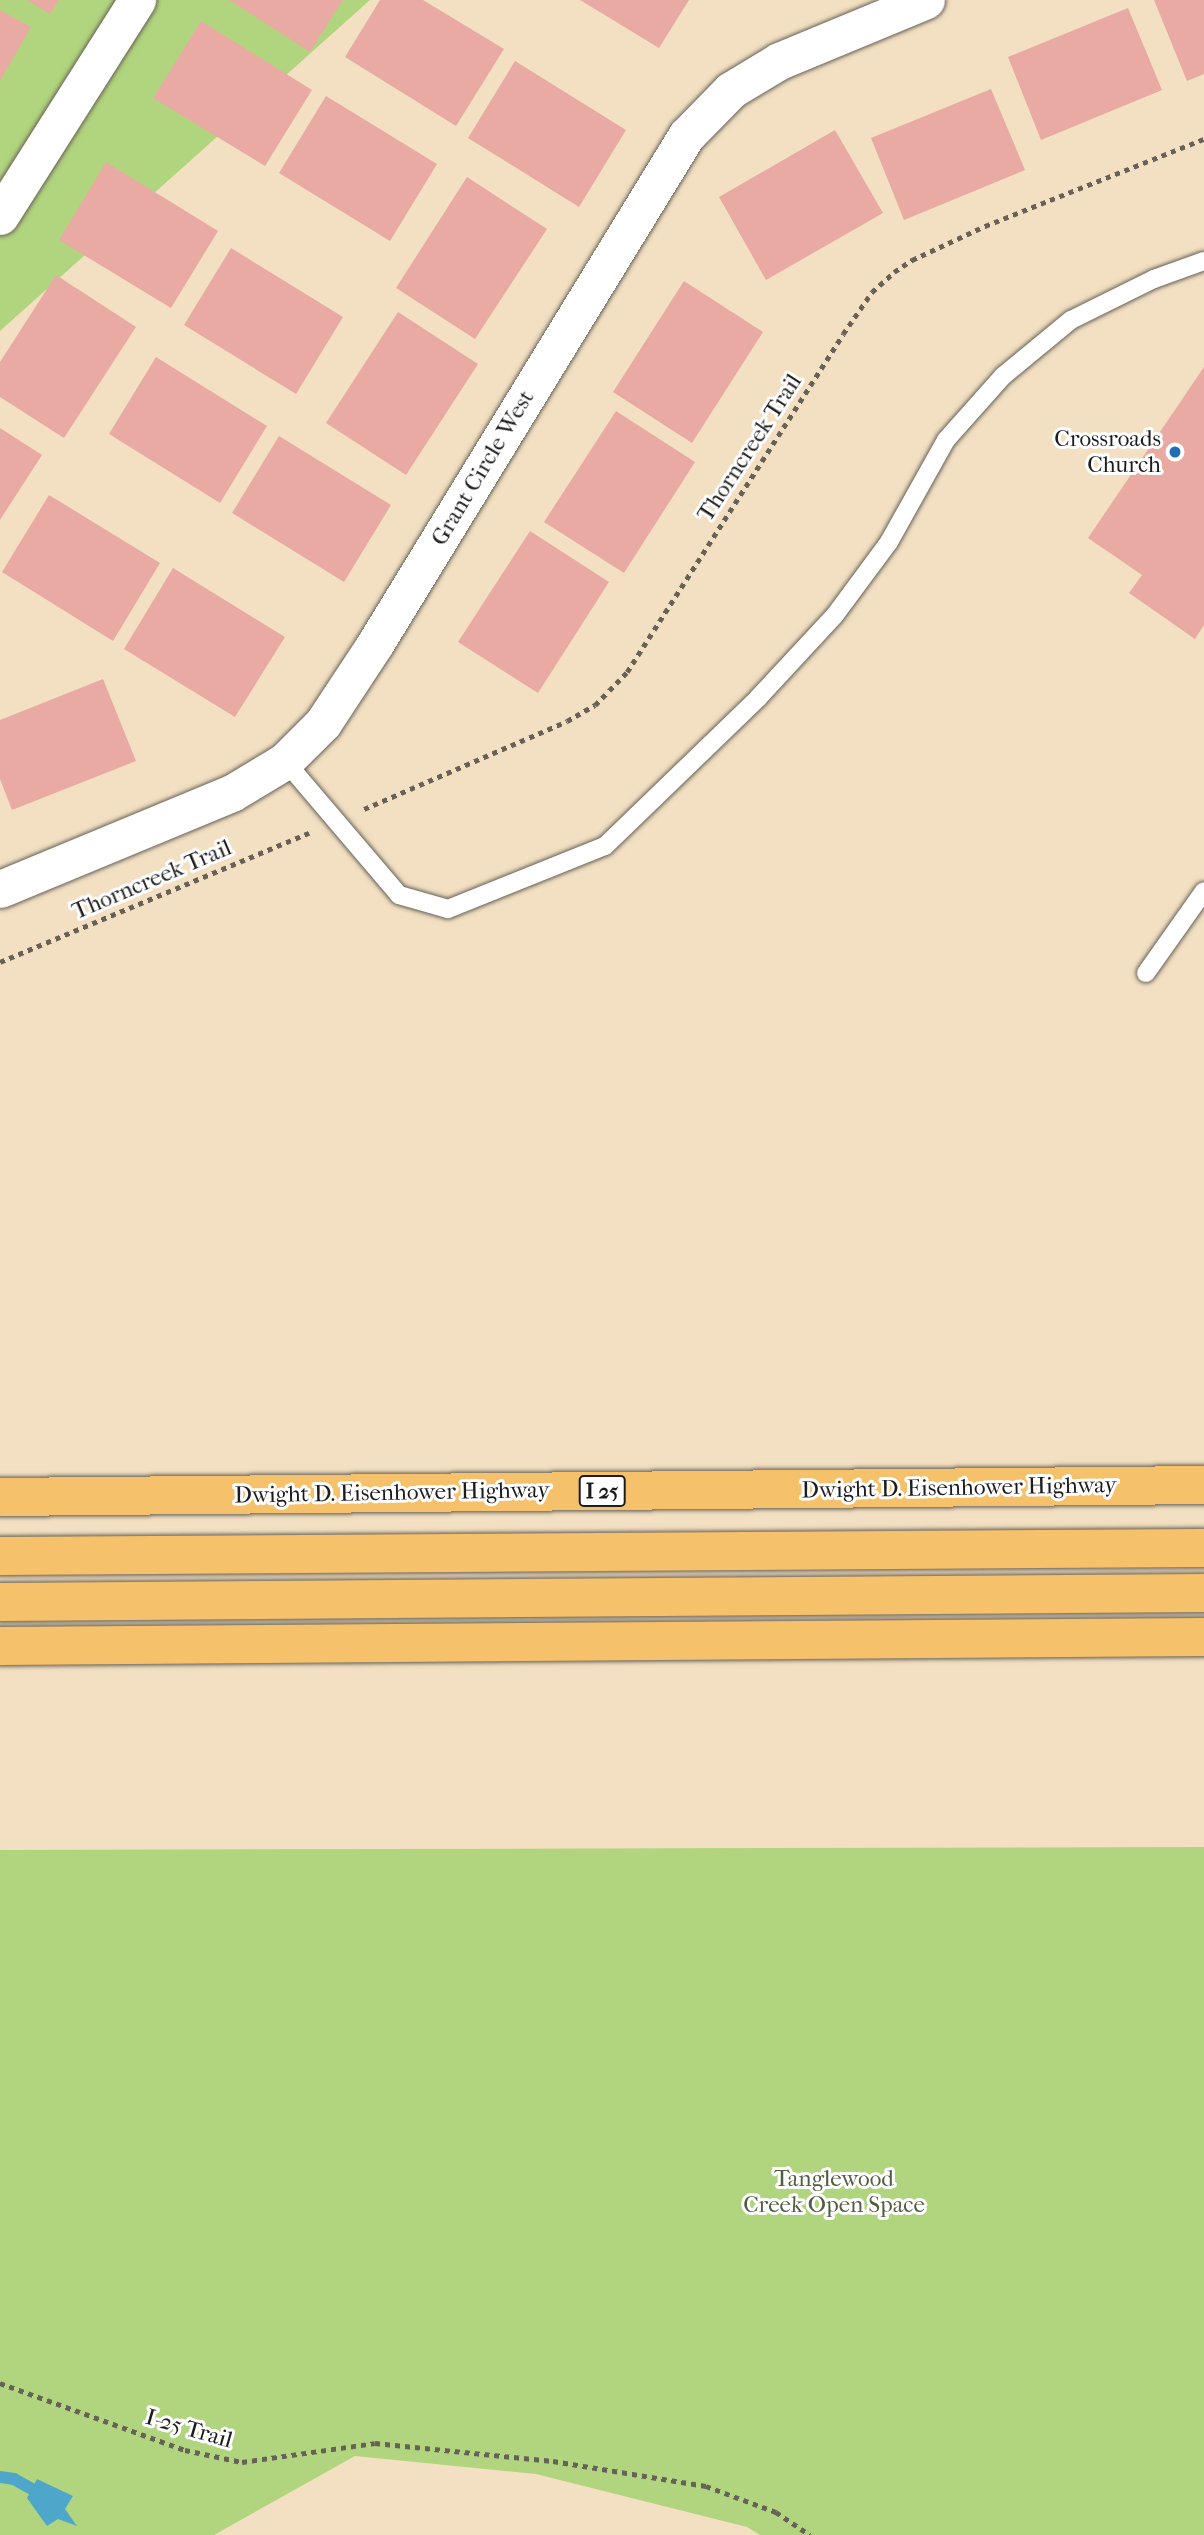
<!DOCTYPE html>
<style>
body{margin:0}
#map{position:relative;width:1204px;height:2535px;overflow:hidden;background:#f3e0c3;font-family:"IM FELL French Canon",serif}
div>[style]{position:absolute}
.green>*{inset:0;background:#b1d57e}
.water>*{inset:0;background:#4fa6cb}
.stream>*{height:12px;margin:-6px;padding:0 6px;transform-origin:6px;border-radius:6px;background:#4fa6cb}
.building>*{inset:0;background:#e8aaa2}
.path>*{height:4.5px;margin-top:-2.25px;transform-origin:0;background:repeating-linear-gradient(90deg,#676156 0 5px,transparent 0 10px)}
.roads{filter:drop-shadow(0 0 2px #676156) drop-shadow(0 0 2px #676156)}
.lane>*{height:18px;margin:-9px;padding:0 9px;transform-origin:9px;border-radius:9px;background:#fff}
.street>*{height:37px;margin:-18.5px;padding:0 18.5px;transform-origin:18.5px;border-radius:18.5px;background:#fff}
.highway>*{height:38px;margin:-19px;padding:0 19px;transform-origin:19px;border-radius:19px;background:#f5c16b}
.dots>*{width:19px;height:19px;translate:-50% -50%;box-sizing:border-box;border:4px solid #fff;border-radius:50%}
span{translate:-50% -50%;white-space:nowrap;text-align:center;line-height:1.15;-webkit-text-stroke:6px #fff;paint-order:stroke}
.shield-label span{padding:2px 5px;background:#fff;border:2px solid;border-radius:5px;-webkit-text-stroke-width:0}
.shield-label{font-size:21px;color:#1c1c1c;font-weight:700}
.poi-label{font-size:23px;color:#1c1c1c}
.right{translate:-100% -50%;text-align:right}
.street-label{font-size:23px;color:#1c1c1c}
.park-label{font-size:23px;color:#505d3e}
</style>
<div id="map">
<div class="green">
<div style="clip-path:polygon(0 0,370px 0,0 331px)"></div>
<div style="clip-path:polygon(1204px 1847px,1204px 2535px,760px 2535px,747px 2527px,536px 2474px,355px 2456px,214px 2535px,0 2535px,0 1850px)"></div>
</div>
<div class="water">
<div style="clip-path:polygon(37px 2479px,73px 2496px,65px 2509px,77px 2526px,58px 2519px,47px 2526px,27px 2498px)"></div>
</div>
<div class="stream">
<div style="left:0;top:2477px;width:14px;rotate:8deg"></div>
<div style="left:14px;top:2479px;width:21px;rotate:29deg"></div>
</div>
<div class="building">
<div style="clip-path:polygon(27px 0,59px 0,50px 14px)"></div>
<div style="clip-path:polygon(229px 0,343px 0,310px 52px)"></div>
<div style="clip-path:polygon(380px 0,423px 0,504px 49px,456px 126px,345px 57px)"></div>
<div style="clip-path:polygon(580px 0,689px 0,659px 48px)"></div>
<div style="clip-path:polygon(1154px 0,1204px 0,1204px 74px,1187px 81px)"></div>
<div style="clip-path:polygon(1128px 8px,1162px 90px,1041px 140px,1008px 57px)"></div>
<div style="clip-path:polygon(0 10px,31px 27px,0 81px)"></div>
<div style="clip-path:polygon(201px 21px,312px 90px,265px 166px,153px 98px)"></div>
<div style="clip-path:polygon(515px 61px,626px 130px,579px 207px,468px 138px)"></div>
<div style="clip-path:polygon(991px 89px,1025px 170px,904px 220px,871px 138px)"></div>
<div style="clip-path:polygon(326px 96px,437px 164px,390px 241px,279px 173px)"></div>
<div style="clip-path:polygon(835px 130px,883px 213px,766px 280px,719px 197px)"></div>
<div style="clip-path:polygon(106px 162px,218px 231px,171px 308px,59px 240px)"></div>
<div style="clip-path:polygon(467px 177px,547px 229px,475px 339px,396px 288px)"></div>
<div style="clip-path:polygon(231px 248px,343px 317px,296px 394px,184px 325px)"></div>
<div style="clip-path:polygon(56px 275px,136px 327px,64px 438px,0 397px,0 362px)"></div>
<div style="clip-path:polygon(684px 281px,763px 332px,692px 443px,613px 392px)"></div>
<div style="clip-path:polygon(398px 312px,478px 364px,406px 475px,326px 423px)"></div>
<div style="clip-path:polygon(156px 357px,267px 426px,220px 503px,109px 434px)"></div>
<div style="clip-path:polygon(1204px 367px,1204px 625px,1195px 639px,1129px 593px,1142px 575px,1088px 538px)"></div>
<div style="clip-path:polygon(616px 411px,695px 462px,624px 573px,544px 522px)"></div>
<div style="clip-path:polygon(0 428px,42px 455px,0 520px)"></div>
<div style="clip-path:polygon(279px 436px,391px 505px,344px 582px,232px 513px)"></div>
<div style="clip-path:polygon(49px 495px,160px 563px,113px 641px,2px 572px)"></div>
<div style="clip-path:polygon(530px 531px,609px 582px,538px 693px,458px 642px)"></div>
<div style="clip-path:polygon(173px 568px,285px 637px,235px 717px,124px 649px)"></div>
<div style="clip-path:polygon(103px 679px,136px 761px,12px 810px,0 779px,0 720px)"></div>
</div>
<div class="path">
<div style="left:364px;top:809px;width:221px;rotate:-23.4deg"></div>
<div style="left:567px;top:721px;width:32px;rotate:-30deg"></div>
<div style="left:595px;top:705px;width:46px;rotate:-45.9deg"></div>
<div style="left:627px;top:672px;width:401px;rotate:-57.4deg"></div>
<div style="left:843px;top:334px;width:51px;rotate:-55.4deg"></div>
<div style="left:872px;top:292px;width:30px;rotate:-42deg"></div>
<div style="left:894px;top:272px;width:22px;rotate:-34deg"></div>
<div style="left:912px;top:260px;width:81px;rotate:-25deg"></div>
<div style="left:985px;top:226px;width:236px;rotate:-21.7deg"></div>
<div style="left:0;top:962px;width:335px;rotate:-22.7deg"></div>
<div style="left:0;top:2383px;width:197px;rotate:19.9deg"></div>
<div style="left:185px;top:2450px;width:58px;rotate:11.9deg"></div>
<div style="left:242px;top:2462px;width:134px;rotate:-8.1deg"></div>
<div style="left:375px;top:2443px;width:179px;rotate:5.8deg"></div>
<div style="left:553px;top:2461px;width:155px;rotate:9.3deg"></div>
<div style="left:706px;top:2486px;width:75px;rotate:20.4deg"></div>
<div style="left:776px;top:2512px;width:41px;rotate:34.1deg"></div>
</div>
<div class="roads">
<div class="lane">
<div style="left:285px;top:761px;width:176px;rotate:49.6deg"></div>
<div style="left:399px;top:895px;width:51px;rotate:15.9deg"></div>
<div style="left:448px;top:909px;width:169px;rotate:-21.9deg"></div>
<div style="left:605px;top:846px;width:213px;rotate:-44deg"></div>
<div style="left:758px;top:698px;width:113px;rotate:-47.1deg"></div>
<div style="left:835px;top:615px;width:91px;rotate:-53.5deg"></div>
<div style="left:889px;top:542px;width:117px;rotate:-60.8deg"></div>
<div style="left:946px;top:440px;width:86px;rotate:-48.3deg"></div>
<div style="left:1003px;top:376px;width:88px;rotate:-39.5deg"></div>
<div style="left:1071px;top:320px;width:93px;rotate:-26.3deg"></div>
<div style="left:1154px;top:279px;width:53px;rotate:-19.8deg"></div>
<div style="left:1146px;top:973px;width:100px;rotate:-54.7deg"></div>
</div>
<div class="street">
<div style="left:0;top:216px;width:256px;rotate:-57.6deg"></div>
<div style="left:0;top:889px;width:251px;rotate:-22.5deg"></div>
<div style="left:232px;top:793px;width:62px;rotate:-31.1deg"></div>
<div style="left:285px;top:761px;width:54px;rotate:-45deg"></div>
<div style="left:323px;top:723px;width:95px;rotate:-56.6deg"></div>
<div style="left:375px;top:644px;width:596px;rotate:-58.52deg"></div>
<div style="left:686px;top:136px;width:64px;rotate:-45.6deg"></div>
<div style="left:731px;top:90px;width:56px;rotate:-31.1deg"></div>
<div style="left:779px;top:61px;width:159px;rotate:-22.5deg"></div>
</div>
<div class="highway">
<div style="left:0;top:1497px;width:1204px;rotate:-0.57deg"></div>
<div style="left:0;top:1556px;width:1204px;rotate:-0.38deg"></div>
<div style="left:0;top:1602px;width:1204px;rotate:-0.43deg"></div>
<div style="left:0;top:1646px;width:1204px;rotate:-0.43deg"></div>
</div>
</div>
<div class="dots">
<div style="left:1175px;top:452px;background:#1f6fb2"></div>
</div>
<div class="shield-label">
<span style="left:602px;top:1491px">I 25</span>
</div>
<div class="poi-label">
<span class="right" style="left:1161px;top:452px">Crossroads<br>Church</span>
</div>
<div class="street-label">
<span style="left:750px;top:448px;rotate:-57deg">Thorncreek Trail</span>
<span style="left:483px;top:468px;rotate:-59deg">Grant Circle West</span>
<span style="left:152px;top:880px;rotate:-23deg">Thorncreek Trail</span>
<span style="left:959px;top:1488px;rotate:-1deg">Dwight D. Eisenhower Highway</span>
<span style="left:392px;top:1493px;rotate:-1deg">Dwight D. Eisenhower Highway</span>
<span style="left:189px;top:2429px;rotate:16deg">I-25 Trail</span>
</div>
<div class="park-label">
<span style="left:834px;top:2192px">Tanglewood<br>Creek Open Space</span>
</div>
</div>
